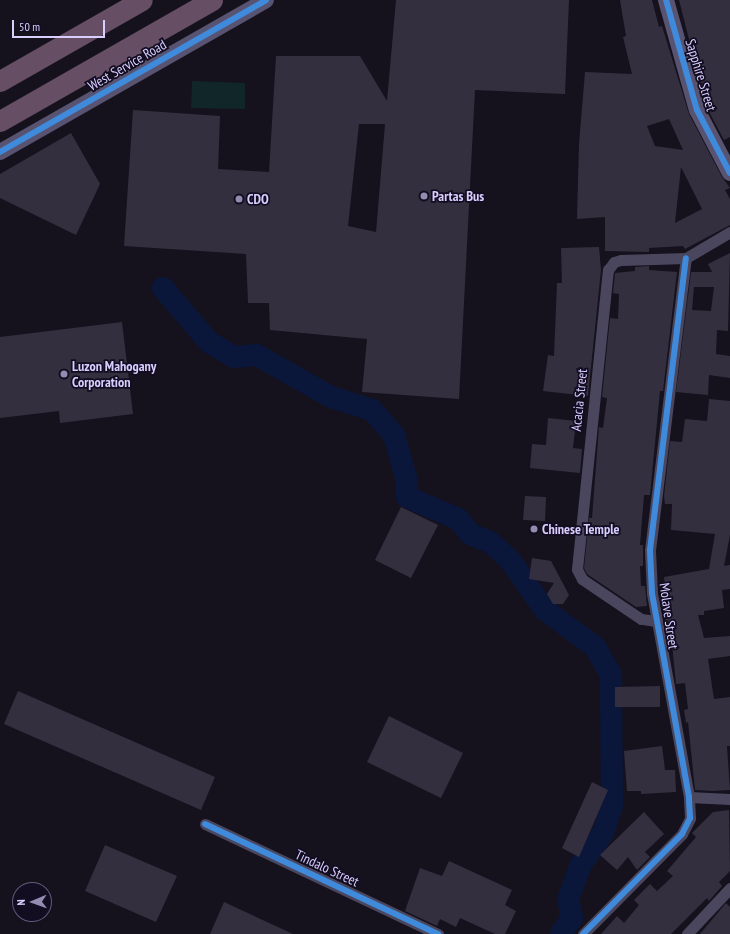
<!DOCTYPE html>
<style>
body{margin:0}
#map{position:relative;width:730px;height:934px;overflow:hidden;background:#15121d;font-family:"PT Sans Narrow",sans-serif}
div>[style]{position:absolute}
.green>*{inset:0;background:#112629}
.river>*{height:22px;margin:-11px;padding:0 11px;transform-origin:11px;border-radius:11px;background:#0a173b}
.building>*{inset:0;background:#332f3f}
.street>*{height:11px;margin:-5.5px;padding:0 5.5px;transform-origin:5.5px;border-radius:5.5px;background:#4a465e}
.secondary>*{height:16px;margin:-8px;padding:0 8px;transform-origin:8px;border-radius:8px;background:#575370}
.highway>*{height:21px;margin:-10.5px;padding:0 10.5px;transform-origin:10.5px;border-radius:10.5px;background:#664e64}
.cycleway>*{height:6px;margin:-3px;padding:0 3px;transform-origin:3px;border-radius:3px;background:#408adc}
.dots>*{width:11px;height:11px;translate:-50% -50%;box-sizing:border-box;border:2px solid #130d21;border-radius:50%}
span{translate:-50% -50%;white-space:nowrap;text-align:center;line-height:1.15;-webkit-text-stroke:3.5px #130d21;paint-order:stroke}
.street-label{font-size:14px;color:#d8ceff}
.poi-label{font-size:14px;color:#d8ceff;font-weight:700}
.left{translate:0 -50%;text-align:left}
.north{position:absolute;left:12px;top:882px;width:40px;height:40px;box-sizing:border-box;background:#130d21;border:1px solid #625a7a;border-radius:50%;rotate:268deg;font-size:11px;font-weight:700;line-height:16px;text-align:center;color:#d8ceff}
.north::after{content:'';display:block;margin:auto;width:14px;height:18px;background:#948cb0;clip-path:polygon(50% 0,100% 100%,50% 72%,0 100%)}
.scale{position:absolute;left:12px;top:20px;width:93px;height:18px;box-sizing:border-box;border:2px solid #d8ceff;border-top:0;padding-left:5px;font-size:12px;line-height:14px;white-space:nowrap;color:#d8ceff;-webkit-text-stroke:3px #130d21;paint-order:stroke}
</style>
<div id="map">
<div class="green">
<div style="clip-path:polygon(192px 81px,245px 83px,245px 109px,191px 108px)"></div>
</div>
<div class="river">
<div style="left:163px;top:288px;width:71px;rotate:49.6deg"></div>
<div style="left:209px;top:342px;width:29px;rotate:31deg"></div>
<div style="left:234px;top:357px;width:23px;rotate:-5deg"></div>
<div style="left:257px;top:355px;width:85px;rotate:29.6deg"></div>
<div style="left:331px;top:397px;width:43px;rotate:17.6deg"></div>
<div style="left:372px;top:410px;width:33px;rotate:49deg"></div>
<div style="left:394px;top:435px;width:48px;rotate:74.2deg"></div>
<div style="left:407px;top:481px;width:16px;rotate:90deg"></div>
<div style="left:407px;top:497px;width:56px;rotate:23.3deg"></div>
<div style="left:458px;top:519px;width:19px;rotate:51deg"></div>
<div style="left:470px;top:534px;width:22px;rotate:22deg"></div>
<div style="left:490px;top:542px;width:27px;rotate:42deg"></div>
<div style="left:510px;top:560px;width:61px;rotate:55deg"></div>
<div style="left:545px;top:610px;width:62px;rotate:36.5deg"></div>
<div style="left:595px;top:647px;width:32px;rotate:60deg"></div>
<div style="left:611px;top:675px;width:131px;rotate:89.6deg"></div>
<div style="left:612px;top:806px;width:28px;rotate:108deg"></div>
<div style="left:603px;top:833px;width:38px;rotate:125deg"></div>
<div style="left:581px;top:864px;width:38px;rotate:110deg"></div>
<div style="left:568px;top:900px;width:18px;rotate:77deg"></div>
<div style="left:572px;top:918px;width:19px;rotate:125deg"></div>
</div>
<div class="building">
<div style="clip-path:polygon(evenodd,396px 0,569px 0,565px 94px,475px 90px,459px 399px,362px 392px,367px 339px,270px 330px,269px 303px,248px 303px,246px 254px,124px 246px,133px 110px,220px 116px,218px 169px,269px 172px,276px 56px,360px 56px,387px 101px,396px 0,359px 124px,385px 124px,376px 232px,348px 226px,359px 124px)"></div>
<div style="clip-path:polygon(evenodd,620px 0,652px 0,659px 27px,662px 26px,689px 114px,722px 177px,730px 188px,725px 190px,730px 199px,730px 225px,685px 249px,683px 246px,649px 248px,649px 252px,605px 251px,605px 217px,577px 219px,579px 144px,585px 72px,632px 74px,623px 37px,626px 36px,620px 0,669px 119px,683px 150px,655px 146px,647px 126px,669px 119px,620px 0,681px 167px,702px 209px,675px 223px,681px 167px)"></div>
<div style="clip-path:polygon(679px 0,730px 0,730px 137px,724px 140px,706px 106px)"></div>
<div style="clip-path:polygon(71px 133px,100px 184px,76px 235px,0 198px,0 174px)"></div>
<div style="clip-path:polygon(599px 247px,601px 270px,588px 396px,543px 391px,548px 355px,554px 356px,557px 283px,562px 283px,561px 248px)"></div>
<div style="clip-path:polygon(evenodd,730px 253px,728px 331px,717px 330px,716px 354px,730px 356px,730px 378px,709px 375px,708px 395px,676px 392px,691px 272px,712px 272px,708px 264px,730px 253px,694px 287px,714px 287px,711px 311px,692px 310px,694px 287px)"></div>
<div style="clip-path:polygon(649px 266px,649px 270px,677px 272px,663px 391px,660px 391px,650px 495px,644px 495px,640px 545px,643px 545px,643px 566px,640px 566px,641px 586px,645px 586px,647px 606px,636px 607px,587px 574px,584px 568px,589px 518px,592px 518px,599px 427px,603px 428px,607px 398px,602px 397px,610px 318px,618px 319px,619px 294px,613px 293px,615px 273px,635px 271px,635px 267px)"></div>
<div style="clip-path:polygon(122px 322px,133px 414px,60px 423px,59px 411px,0 418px,0 337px)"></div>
<div style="clip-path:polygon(709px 399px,730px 401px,730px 535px,724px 566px,730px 565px,730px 589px,722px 590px,724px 608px,704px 611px,704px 615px,698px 615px,704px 638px,730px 636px,730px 656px,708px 659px,714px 699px,730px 697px,730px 746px,727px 746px,730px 790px,713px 791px,695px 790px,688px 722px,686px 723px,684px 710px,688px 709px,685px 683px,676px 684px,672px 644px,660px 600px,667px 599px,664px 577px,709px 569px,715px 534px,671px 530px,672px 504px,665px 504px,664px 496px,670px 441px,682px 442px,685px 419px,707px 421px)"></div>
<div style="clip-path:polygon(548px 418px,576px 421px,573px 448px,582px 449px,580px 473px,530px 468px,532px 444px,546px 445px)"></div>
<div style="clip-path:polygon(525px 496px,546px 497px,545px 521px,523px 520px)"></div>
<div style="clip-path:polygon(401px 507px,438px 525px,411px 578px,375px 560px)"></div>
<div style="clip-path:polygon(532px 558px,551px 561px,569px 595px,563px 604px,553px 604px,547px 594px,554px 583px,529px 579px)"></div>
<div style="clip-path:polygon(660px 686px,660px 707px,615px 707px,615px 687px)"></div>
<div style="clip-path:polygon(18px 691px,215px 777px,201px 810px,4px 724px)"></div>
<div style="clip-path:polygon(389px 716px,463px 753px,441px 798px,367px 762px)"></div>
<div style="clip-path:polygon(662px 746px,665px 770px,675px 770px,676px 792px,641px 794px,641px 791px,627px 791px,624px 751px)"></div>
<div style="clip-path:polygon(592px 782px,608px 790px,579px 857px,562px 848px)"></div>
<div style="clip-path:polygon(729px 810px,730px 871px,719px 882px,722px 886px,709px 901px,707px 898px,671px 934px,601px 934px,617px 916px,624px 923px,639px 905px,634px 900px,650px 884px,657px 891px,673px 876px,667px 871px,696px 837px,692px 833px,713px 812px)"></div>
<div style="clip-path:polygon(644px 812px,664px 834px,645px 852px,650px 857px,637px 870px,628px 857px,617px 870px,600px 855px)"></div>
<div style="clip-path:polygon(105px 845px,177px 876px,156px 922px,85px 891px)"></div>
<div style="clip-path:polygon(449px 861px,512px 890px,505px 905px,516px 911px,505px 934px,495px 934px,460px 918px,456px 927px,440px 919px,437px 926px,405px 911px,420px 868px,442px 876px)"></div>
<div style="clip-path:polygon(224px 902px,293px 934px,210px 934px)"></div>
<div style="clip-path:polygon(726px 903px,730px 907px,730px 934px,700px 934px)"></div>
</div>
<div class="street">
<div style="left:656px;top:621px;width:15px;rotate:-172deg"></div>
<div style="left:641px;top:619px;width:71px;rotate:-145.9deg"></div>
<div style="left:582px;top:579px;width:11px;rotate:-117deg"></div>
<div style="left:577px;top:569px;width:301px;rotate:-84.1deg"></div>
<div style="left:608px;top:270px;width:10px;rotate:-53deg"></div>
<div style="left:614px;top:262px;width:7px;rotate:-16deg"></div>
<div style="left:621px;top:260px;width:65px;rotate:-1.8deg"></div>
<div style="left:686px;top:258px;width:51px;rotate:-30.6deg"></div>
<div style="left:689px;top:797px;width:41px;rotate:2.8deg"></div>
<div style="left:205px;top:824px;width:258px;rotate:25.3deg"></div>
<div style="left:583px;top:934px;width:141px;rotate:-45.3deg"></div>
<div style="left:682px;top:834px;width:18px;rotate:-63deg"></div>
<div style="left:690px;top:818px;width:21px;rotate:-93deg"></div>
<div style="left:689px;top:797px;width:207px;rotate:-100.3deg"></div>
<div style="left:652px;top:593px;width:43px;rotate:-92.7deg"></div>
<div style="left:650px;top:550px;width:294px;rotate:-83deg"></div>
<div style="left:687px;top:934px;width:63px;rotate:-46.9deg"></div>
</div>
<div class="secondary">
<div style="left:666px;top:0;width:114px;rotate:74.3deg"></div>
<div style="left:697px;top:110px;width:71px;rotate:62.4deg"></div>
<div style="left:0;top:152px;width:306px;rotate:-29.7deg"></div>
</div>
<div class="highway">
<div style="left:0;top:81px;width:163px;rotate:-29.7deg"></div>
<div style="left:0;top:121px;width:244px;rotate:-29.7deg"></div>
</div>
<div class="cycleway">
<div style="left:666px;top:0;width:114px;rotate:74.3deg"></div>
<div style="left:697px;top:110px;width:71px;rotate:62.4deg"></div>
<div style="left:0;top:152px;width:306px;rotate:-29.7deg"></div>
<div style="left:205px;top:824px;width:258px;rotate:25.3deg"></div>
<div style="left:583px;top:934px;width:141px;rotate:-45.3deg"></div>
<div style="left:682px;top:834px;width:18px;rotate:-63deg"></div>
<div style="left:690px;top:818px;width:21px;rotate:-93deg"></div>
<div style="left:689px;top:797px;width:207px;rotate:-100.3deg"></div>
<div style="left:652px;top:593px;width:43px;rotate:-92.7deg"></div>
<div style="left:650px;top:550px;width:294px;rotate:-83deg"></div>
</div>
<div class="dots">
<div style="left:424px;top:196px;background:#948cb0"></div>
<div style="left:239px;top:199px;background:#948cb0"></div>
<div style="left:64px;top:374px;background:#948cb0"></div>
<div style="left:534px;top:529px;background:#948cb0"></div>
</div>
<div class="street-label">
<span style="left:127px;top:65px;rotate:-30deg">West Service Road</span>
<span style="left:701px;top:75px;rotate:73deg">Sapphire Street</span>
<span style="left:579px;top:400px;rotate:-84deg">Acacia Street</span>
<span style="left:669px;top:616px;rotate:82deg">Molave Street</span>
<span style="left:327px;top:868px;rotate:25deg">Tindalo Street</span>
</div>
<div class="poi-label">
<span class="left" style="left:432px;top:196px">Partas Bus</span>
<span class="left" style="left:247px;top:199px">CDO</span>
<span class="left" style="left:72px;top:374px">Luzon Mahogany<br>Corporation</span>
<span class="left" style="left:542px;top:529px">Chinese Temple</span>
</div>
<div class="north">N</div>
<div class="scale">50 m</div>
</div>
